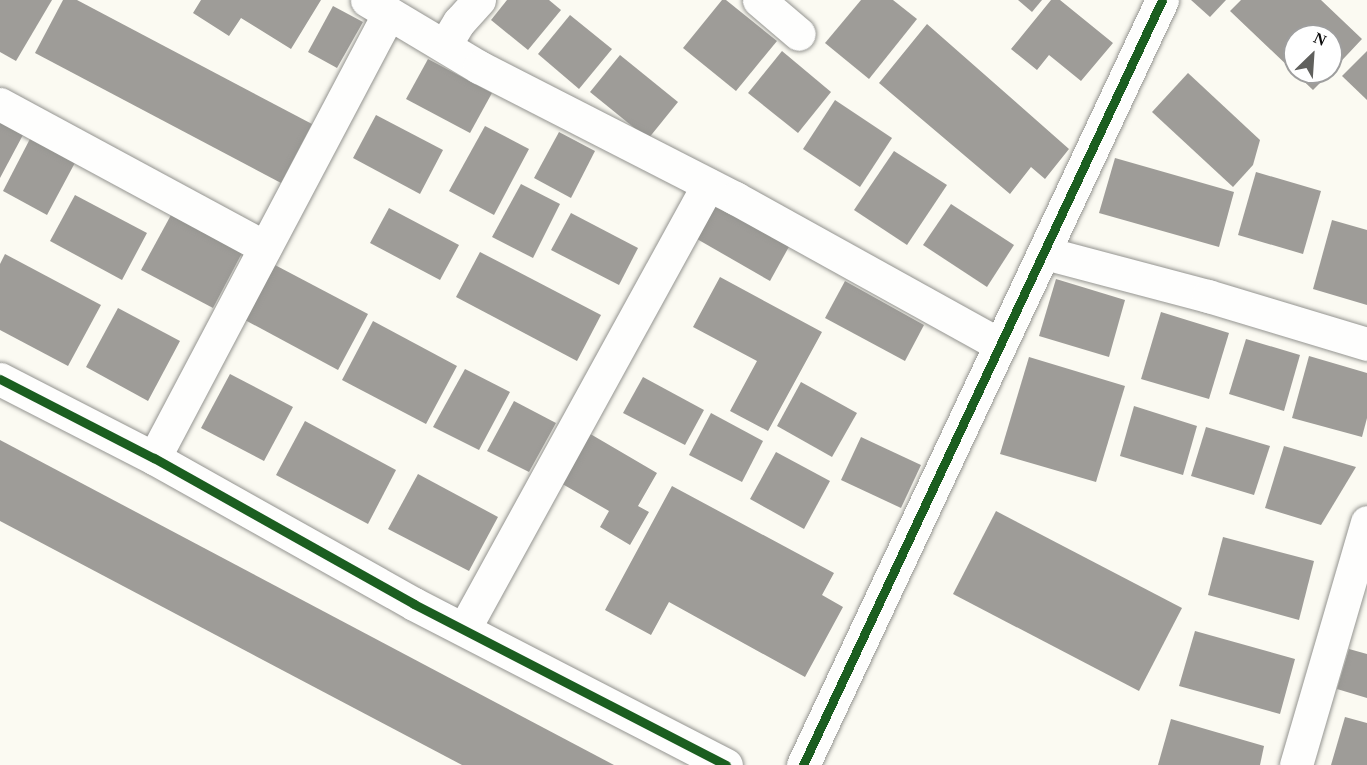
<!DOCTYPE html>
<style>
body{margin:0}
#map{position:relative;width:1367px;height:765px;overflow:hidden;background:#fbfaf2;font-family:"Times New Roman",serif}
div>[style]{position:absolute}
.building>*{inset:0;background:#9e9c98}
.roads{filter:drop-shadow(0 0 2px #949490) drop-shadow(0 0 2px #949490)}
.minor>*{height:33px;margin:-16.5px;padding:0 16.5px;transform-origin:16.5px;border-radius:16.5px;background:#fefefd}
.cycleway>*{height:9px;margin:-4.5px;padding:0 4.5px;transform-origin:4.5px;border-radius:4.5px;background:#1b5e20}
span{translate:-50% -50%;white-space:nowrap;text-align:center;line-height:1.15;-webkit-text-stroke:6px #fff;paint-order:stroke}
.north{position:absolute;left:1283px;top:24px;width:60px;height:60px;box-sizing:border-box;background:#fff;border:2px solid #9e9e9e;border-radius:50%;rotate:25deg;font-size:16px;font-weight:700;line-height:24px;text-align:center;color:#0d0d0d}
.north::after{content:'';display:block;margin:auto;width:21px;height:27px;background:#60605d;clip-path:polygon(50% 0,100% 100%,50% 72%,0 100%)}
</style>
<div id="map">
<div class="building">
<div style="clip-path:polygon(0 0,52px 0,16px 61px,0 52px)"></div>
<div style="clip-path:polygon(63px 0,77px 0,312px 124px,281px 183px,35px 53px)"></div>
<div style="clip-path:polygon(201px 0,321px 0,291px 49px,241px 18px,229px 36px,193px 13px)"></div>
<div style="clip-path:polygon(507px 0,549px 0,561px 10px,528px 50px,491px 20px)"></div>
<div style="clip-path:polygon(722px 0,726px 0,777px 41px,736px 91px,683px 48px)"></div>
<div style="clip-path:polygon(861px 0,893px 0,917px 19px,869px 79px,825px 43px)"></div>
<div style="clip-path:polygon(1018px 0,1042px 0,1032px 12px)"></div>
<div style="clip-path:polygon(1051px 0,1060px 0,1113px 43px,1081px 81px,1049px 55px,1037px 70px,1011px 49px)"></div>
<div style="clip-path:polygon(1191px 0,1226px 0,1210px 17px)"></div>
<div style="clip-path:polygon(1241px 0,1321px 0,1362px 39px,1331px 72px,1331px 36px,1295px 36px,1295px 72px,1331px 72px,1313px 90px,1230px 11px)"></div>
<div style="clip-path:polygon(333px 6px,363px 22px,337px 68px,308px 52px)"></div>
<div style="clip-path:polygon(570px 15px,612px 49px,579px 89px,538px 54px)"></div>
<div style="clip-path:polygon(927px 24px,1069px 149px,1045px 179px,1031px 167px,1010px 194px,879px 83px)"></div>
<div style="clip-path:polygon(782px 51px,831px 92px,798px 133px,748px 93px)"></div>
<div style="clip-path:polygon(1367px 51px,1367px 100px,1342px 76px)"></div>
<div style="clip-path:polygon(620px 55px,678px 102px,648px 139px,590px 92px)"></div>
<div style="clip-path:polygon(428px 59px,492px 93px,470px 133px,406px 99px)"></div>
<div style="clip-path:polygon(1188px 73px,1260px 140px,1253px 165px,1233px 187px,1152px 112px)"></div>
<div style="clip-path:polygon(835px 100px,892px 138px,860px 187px,803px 149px)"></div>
<div style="clip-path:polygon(376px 115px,443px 150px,420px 194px,353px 158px)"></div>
<div style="clip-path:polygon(0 120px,24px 133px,0 178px)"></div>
<div style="clip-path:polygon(485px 126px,529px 149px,494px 215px,449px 191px)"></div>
<div style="clip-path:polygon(559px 132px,595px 151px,571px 198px,534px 178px)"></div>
<div style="clip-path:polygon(32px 135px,77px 159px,47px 215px,3px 191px)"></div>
<div style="clip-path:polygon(894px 151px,947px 185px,907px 245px,854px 210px)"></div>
<div style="clip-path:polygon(1115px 158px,1234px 192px,1219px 247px,1099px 213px)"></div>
<div style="clip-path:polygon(1256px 172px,1321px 191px,1303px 254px,1238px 235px)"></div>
<div style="clip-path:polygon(521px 184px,560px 204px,533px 258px,492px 237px)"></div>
<div style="clip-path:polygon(75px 195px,147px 233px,122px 280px,50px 241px)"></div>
<div style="clip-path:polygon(718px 201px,791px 243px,770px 281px,697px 239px)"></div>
<div style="clip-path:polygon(951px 204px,1014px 245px,987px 287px,923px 245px)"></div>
<div style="clip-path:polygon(389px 208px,459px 245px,440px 280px,370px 243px)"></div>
<div style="clip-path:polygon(571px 213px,638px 248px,619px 285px,551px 250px)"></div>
<div style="clip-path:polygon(171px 215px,242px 253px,213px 308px,141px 270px)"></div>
<div style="clip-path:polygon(1332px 220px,1367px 230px,1367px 305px,1313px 289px)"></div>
<div style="clip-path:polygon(480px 252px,601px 315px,577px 361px,456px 297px)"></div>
<div style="clip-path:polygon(5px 254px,101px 305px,68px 366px,0 330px,0 264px)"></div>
<div style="clip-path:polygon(275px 265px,368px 314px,338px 370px,245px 320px)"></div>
<div style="clip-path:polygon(720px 277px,822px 332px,768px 431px,730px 411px,757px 361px,693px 327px)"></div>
<div style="clip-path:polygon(1056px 279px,1125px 300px,1109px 357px,1039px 336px)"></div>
<div style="clip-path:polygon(845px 281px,924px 325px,905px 361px,825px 318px)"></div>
<div style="clip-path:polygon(118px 308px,180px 341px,148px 401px,86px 367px)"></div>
<div style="clip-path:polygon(1161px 312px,1229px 333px,1209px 399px,1141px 379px)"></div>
<div style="clip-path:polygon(373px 321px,457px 366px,426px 424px,342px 380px)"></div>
<div style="clip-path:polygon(1246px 339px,1300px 355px,1284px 411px,1229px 394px)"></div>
<div style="clip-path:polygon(1309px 356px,1367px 373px,1367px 418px,1362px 437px,1292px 418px)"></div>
<div style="clip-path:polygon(1029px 357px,1125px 386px,1096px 482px,1000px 454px)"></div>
<div style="clip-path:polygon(465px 369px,510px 392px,479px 450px,433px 427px)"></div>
<div style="clip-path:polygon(230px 374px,293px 407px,264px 461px,201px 428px)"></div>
<div style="clip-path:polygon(643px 377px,704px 410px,685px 445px,623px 413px)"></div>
<div style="clip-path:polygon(801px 382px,857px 413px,832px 457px,777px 426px)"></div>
<div style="clip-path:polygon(514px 401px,556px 423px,529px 472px,487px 451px)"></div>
<div style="clip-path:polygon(1134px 406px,1197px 426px,1183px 475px,1120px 456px)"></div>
<div style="clip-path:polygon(711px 413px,763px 441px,742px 482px,689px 455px)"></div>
<div style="clip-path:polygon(305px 421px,396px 470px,368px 524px,276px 475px)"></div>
<div style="clip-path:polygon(1206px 427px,1270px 446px,1254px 495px,1191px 476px)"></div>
<div style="clip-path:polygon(587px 432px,657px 473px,638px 506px,649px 512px,630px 545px,600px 527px,609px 511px,559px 482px)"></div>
<div style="clip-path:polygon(861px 437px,921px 465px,901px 508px,841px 480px)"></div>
<div style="clip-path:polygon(0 440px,614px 765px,462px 765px,0 521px)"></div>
<div style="clip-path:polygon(1284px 446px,1356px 467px,1321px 525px,1265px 508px)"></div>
<div style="clip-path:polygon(776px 452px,830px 481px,804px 529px,750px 499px)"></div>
<div style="clip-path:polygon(418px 474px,498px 517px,469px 571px,388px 529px)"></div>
<div style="clip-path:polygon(672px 486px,834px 573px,822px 595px,843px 607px,805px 677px,669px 602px,651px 635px,605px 610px)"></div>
<div style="clip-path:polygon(996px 511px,1182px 608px,1139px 691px,953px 594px)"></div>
<div style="clip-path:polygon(1223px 537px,1314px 561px,1299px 620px,1208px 595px)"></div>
<div style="clip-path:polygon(1195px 631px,1295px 659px,1280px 714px,1179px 686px)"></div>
<div style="clip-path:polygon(1349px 649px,1367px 654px,1367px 698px,1337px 689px)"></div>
<div style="clip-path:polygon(1345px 717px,1367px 723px,1367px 765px,1331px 765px)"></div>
<div style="clip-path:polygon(1171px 719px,1264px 746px,1260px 765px,1158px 765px)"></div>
</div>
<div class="roads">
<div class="minor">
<div style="left:367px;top:0;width:131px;rotate:30.9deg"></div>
<div style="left:479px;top:67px;width:288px;rotate:27.1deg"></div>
<div style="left:735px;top:198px;width:303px;rotate:29deg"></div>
<div style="left:759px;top:0;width:52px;rotate:40.4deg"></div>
<div style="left:445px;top:45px;width:27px;rotate:-59deg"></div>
<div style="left:459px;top:22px;width:30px;rotate:-48deg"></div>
<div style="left:0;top:104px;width:301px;rotate:28.4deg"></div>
<div style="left:1045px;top:253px;width:169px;rotate:14.8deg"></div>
<div style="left:1208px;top:296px;width:166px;rotate:16.8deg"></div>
<div style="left:0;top:379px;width:173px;rotate:27.2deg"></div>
<div style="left:154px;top:458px;width:298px;rotate:29.3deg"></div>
<div style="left:414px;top:604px;width:351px;rotate:27.3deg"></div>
<div style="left:154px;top:458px;width:503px;rotate:-62.16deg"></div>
<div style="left:464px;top:629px;width:507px;rotate:-61.21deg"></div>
<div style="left:803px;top:765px;width:845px;rotate:-64.86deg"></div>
<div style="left:1296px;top:765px;width:253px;rotate:-73.7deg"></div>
</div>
</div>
<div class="cycleway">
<div style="left:0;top:379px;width:173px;rotate:27.2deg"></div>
<div style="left:154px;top:458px;width:298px;rotate:29.3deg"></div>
<div style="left:414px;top:604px;width:351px;rotate:27.3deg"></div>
<div style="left:803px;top:765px;width:845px;rotate:-64.86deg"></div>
</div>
<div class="north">N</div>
</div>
